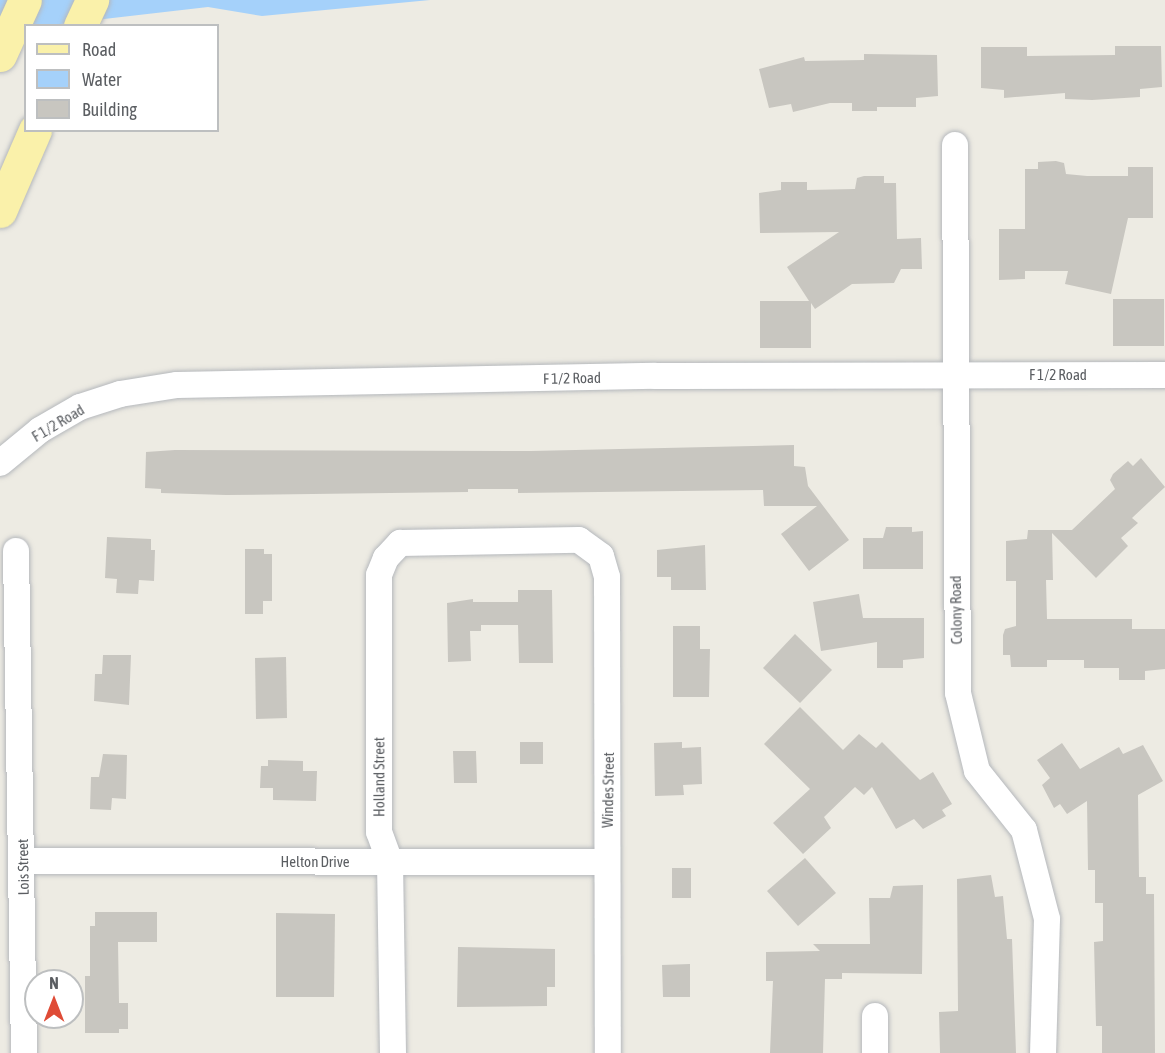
<!DOCTYPE html>
<style>
body{margin:0}
#map{position:relative;width:1165px;height:1053px;overflow:hidden;background:#edebe3;font-family:"Asap Condensed",sans-serif}
div>[style]{position:absolute}
.water>*{inset:0;background:#a5d1fa}
.building>*{inset:0;background:#c8c6c0}
.roads{filter:drop-shadow(0 0 2px #b5b8bc) drop-shadow(0 0 2px #b5b8bc)}
.street>*{height:26px;margin:-13px;padding:0 13px;transform-origin:13px;border-radius:13px;background:#fff}
.primary>*{height:33px;margin:-16.5px;padding:0 16.5px;transform-origin:16.5px;border-radius:16.5px;background:#faf1aa}
span{translate:-50% -50%;white-space:nowrap;text-align:center;line-height:1.15;-webkit-text-stroke:4.5px #fff;paint-order:stroke}
.street-label{font-size:15px;color:#5b5e62}
.legend{position:absolute;left:24px;top:24px;width:195px;height:108px;box-sizing:border-box;background:#fff;border:2px solid #bdbfc0;margin:0;padding:8px 10px;list-style:none;font-size:18px;color:#5b5e62}
.legend li{display:flex;align-items:center;gap:12px;height:30px}
.legend b{width:30px;border:2px solid #bdbfc0}
.north{position:absolute;left:24px;top:969px;width:60px;height:60px;box-sizing:border-box;background:#fff;border:2px solid #bdbfc0;border-radius:50%;rotate:0deg;font-size:16px;font-weight:700;line-height:24px;text-align:center;color:#5b5e62}
.north::after{content:'';display:block;margin:auto;width:21px;height:27px;background:#df4b36;clip-path:polygon(50% 0,100% 100%,50% 72%,0 100%)}
</style>
<div id="map">
<div class="water">
<div style="clip-path:polygon(0 0,430px 0,262px 16px,208px 7px,0 31px)"></div>
</div>
<div class="building">
<div style="clip-path:polygon(1115px 46px,1161px 46px,1162px 87px,1140px 89px,1140px 97px,1092px 100px,1065px 99px,1065px 93px,1004px 98px,1004px 90px,981px 88px,981px 47px,1027px 47px,1027px 56px,1115px 55px)"></div>
<div style="clip-path:polygon(864px 54px,937px 55px,938px 96px,916px 98px,916px 107px,877px 107px,877px 111px,852px 111px,852px 103px,830px 103px,793px 112px,791px 104px,769px 108px,759px 69px,804px 57px,805px 61px,864px 60px)"></div>
<div style="clip-path:polygon(1056px 161px,1064px 163px,1066px 174px,1087px 176px,1128px 176px,1128px 167px,1153px 167px,1153px 218px,1128px 218px,1111px 294px,1065px 284px,1068px 271px,1025px 271px,1025px 279px,999px 280px,999px 229px,1025px 229px,1025px 169px,1038px 169px,1038px 162px)"></div>
<div style="clip-path:polygon(864px 176px,884px 176px,884px 183px,896px 183px,897px 239px,921px 238px,922px 269px,901px 269px,894px 283px,852px 284px,815px 309px,811px 303px,811px 348px,760px 348px,760px 301px,809px 301px,787px 267px,839px 232px,760px 233px,759px 193px,781px 190px,781px 182px,807px 182px,807px 190px,855px 189px,857px 178px)"></div>
<div style="clip-path:polygon(1113px 299px,1164px 299px,1164px 346px,1113px 346px)"></div>
<div style="clip-path:polygon(794px 445px,794px 466px,805px 467px,808px 486px,849px 540px,809px 571px,781px 534px,817px 506px,764px 506px,763px 490px,518px 493px,518px 489px,468px 489px,468px 492px,226px 495px,161px 493px,161px 489px,145px 488px,146px 452px,175px 450px,531px 451px)"></div>
<div style="clip-path:polygon(1141px 458px,1165px 487px,1132px 518px,1138px 523px,1121px 538px,1128px 546px,1096px 578px,1052px 533px,1053px 580px,1046px 580px,1047px 619px,1132px 619px,1132px 629px,1165px 629px,1165px 669px,1145px 671px,1145px 680px,1119px 680px,1119px 668px,1084px 668px,1084px 660px,1047px 660px,1047px 667px,1011px 667px,1010px 655px,1003px 655px,1003px 635px,1005px 629px,1016px 626px,1016px 581px,1006px 581px,1006px 541px,1027px 539px,1028px 530px,1072px 530px,1115px 489px,1110px 480px,1113px 474px,1128px 461px,1133px 466px)"></div>
<div style="clip-path:polygon(886px 527px,912px 527px,912px 532px,923px 531px,923px 569px,863px 569px,863px 538px,883px 538px)"></div>
<div style="clip-path:polygon(107px 537px,151px 539px,151px 550px,155px 550px,154px 581px,139px 580px,138px 594px,116px 593px,117px 579px,105px 578px)"></div>
<div style="clip-path:polygon(705px 545px,706px 590px,671px 590px,671px 577px,657px 577px,657px 550px)"></div>
<div style="clip-path:polygon(245px 549px,264px 549px,264px 554px,272px 554px,272px 601px,263px 601px,263px 614px,245px 614px)"></div>
<div style="clip-path:polygon(518px 590px,552px 590px,553px 663px,519px 663px,518px 625px,481px 625px,481px 631px,470px 631px,471px 661px,448px 662px,447px 603px,473px 599px,473px 602px,518px 602px)"></div>
<div style="clip-path:polygon(859px 594px,863px 618px,924px 618px,924px 658px,903px 660px,903px 668px,877px 668px,877px 642px,821px 651px,813px 602px)"></div>
<div style="clip-path:polygon(673px 626px,700px 626px,700px 649px,710px 649px,709px 697px,673px 697px)"></div>
<div style="clip-path:polygon(795px 634px,832px 670px,800px 703px,763px 668px)"></div>
<div style="clip-path:polygon(103px 655px,131px 655px,129px 705px,94px 701px,95px 674px,102px 674px)"></div>
<div style="clip-path:polygon(286px 657px,287px 718px,256px 719px,255px 658px)"></div>
<div style="clip-path:polygon(800px 707px,843px 750px,859px 734px,876px 748px,882px 742px,920px 780px,933px 772px,952px 804px,942px 810px,946px 816px,923px 829px,914px 819px,896px 829px,872px 787px,864px 795px,855px 787px,824px 817px,831px 828px,803px 854px,773px 823px,810px 789px,764px 744px)"></div>
<div style="clip-path:polygon(520px 742px,543px 742px,543px 764px,520px 764px)"></div>
<div style="clip-path:polygon(682px 742px,682px 748px,701px 747px,702px 784px,683px 785px,684px 795px,655px 796px,654px 743px)"></div>
<div style="clip-path:polygon(1062px 743px,1080px 769px,1119px 747px,1123px 754px,1143px 745px,1163px 781px,1138px 795px,1139px 877px,1146px 877px,1146px 894px,1154px 894px,1155px 1053px,1102px 1053px,1102px 1026px,1096px 1026px,1094px 942px,1103px 941px,1103px 903px,1095px 903px,1095px 870px,1088px 870px,1087px 801px,1067px 814px,1060px 804px,1054px 808px,1042px 785px,1050px 778px,1037px 760px)"></div>
<div style="clip-path:polygon(453px 751px,476px 751px,477px 783px,454px 783px)"></div>
<div style="clip-path:polygon(103px 754px,127px 755px,126px 799px,112px 798px,111px 810px,90px 809px,91px 777px,99px 777px)"></div>
<div style="clip-path:polygon(268px 760px,303px 761px,303px 771px,317px 771px,316px 801px,273px 800px,273px 788px,260px 788px,261px 766px,268px 766px)"></div>
<div style="clip-path:polygon(805px 858px,836px 893px,798px 926px,767px 891px)"></div>
<div style="clip-path:polygon(672px 868px,691px 868px,691px 898px,672px 898px)"></div>
<div style="clip-path:polygon(991px 875px,995px 897px,1003px 896px,1007px 939px,1012px 939px,1016px 1053px,940px 1053px,939px 1012px,958px 1011px,957px 879px)"></div>
<div style="clip-path:polygon(923px 885px,922px 974px,842px 973px,842px 979px,825px 979px,823px 1053px,770px 1053px,773px 981px,766px 981px,766px 952px,820px 951px,813px 944px,870px 944px,869px 898px,890px 898px,893px 886px)"></div>
<div style="clip-path:polygon(95px 912px,157px 912px,157px 942px,118px 942px,119px 1003px,128px 1003px,128px 1029px,119px 1029px,119px 1033px,85px 1033px,85px 976px,90px 976px,90px 926px,95px 926px)"></div>
<div style="clip-path:polygon(276px 913px,335px 914px,334px 997px,276px 997px)"></div>
<div style="clip-path:polygon(458px 947px,555px 949px,555px 987px,547px 987px,547px 1006px,457px 1007px)"></div>
<div style="clip-path:polygon(690px 964px,690px 997px,663px 997px,662px 965px)"></div>
</div>
<div class="roads">
<div class="street">
<div style="left:955px;top:145px;width:548px;rotate:89.69deg"></div>
<div style="left:958px;top:693px;width:80px;rotate:76.3deg"></div>
<div style="left:977px;top:771px;width:75px;rotate:51.5deg"></div>
<div style="left:1024px;top:830px;width:92px;rotate:75.5deg"></div>
<div style="left:1047px;top:919px;width:134px;rotate:91.7deg"></div>
<div style="left:0;top:463px;width:52px;rotate:-39.5deg"></div>
<div style="left:40px;top:430px;width:46px;rotate:-29.9deg"></div>
<div style="left:80px;top:407px;width:42px;rotate:-18deg"></div>
<div style="left:120px;top:394px;width:58px;rotate:-9deg"></div>
<div style="left:177px;top:385px;width:478px;rotate:-1.1deg"></div>
<div style="left:655px;top:376px;width:510px;rotate:-0.11deg"></div>
<div style="left:16px;top:551px;width:502px;rotate:89.09deg"></div>
<div style="left:23px;top:861px;width:583px;rotate:0.1deg"></div>
<div style="left:393px;top:1053px;width:191px;rotate:-90.9deg"></div>
<div style="left:390px;top:862px;width:32px;rotate:-110deg"></div>
<div style="left:379px;top:832px;width:257px;rotate:-90deg"></div>
<div style="left:379px;top:575px;width:18px;rotate:-68deg"></div>
<div style="left:386px;top:558px;width:21px;rotate:-47deg"></div>
<div style="left:400px;top:543px;width:179px;rotate:-1deg"></div>
<div style="left:579px;top:540px;width:27px;rotate:36deg"></div>
<div style="left:601px;top:556px;width:22px;rotate:74deg"></div>
<div style="left:607px;top:577px;width:476px;rotate:89.9deg"></div>
<div style="left:875px;top:1053px;width:37px;rotate:-90deg"></div>
</div>
<div class="primary">
<div style="left:80px;top:26px;width:29px;rotate:-65deg"></div>
<div style="left:0;top:55px;width:60px;rotate:-65.6deg"></div>
<div style="left:0;top:211px;width:88px;rotate:-66.6deg"></div>
</div>
</div>
<div class="street-label">
<span style="left:1058px;top:375px">F 1/2 Road</span>
<span style="left:572px;top:378px;rotate:-1deg">F 1/2 Road</span>
<span style="left:58px;top:423px;rotate:-31deg">F 1/2 Road</span>
<span style="left:956px;top:610px;rotate:-91deg">Colony Road</span>
<span style="left:379px;top:777px;rotate:-90deg">Holland Street</span>
<span style="left:608px;top:790px;rotate:-89deg">Windes Street</span>
<span style="left:315px;top:862px">Helton Drive</span>
<span style="left:23px;top:867px;rotate:-91deg">Lois Street</span>
</div>
<ul class="legend">
<li><b style="height:8px;background:#faf1aa"></b>Road</li>
<li><b style="height:16px;background:#a5d1fa"></b>Water</li>
<li><b style="height:16px;background:#c8c6c0"></b>Building</li>
</ul>
<div class="north">N</div>
</div>
